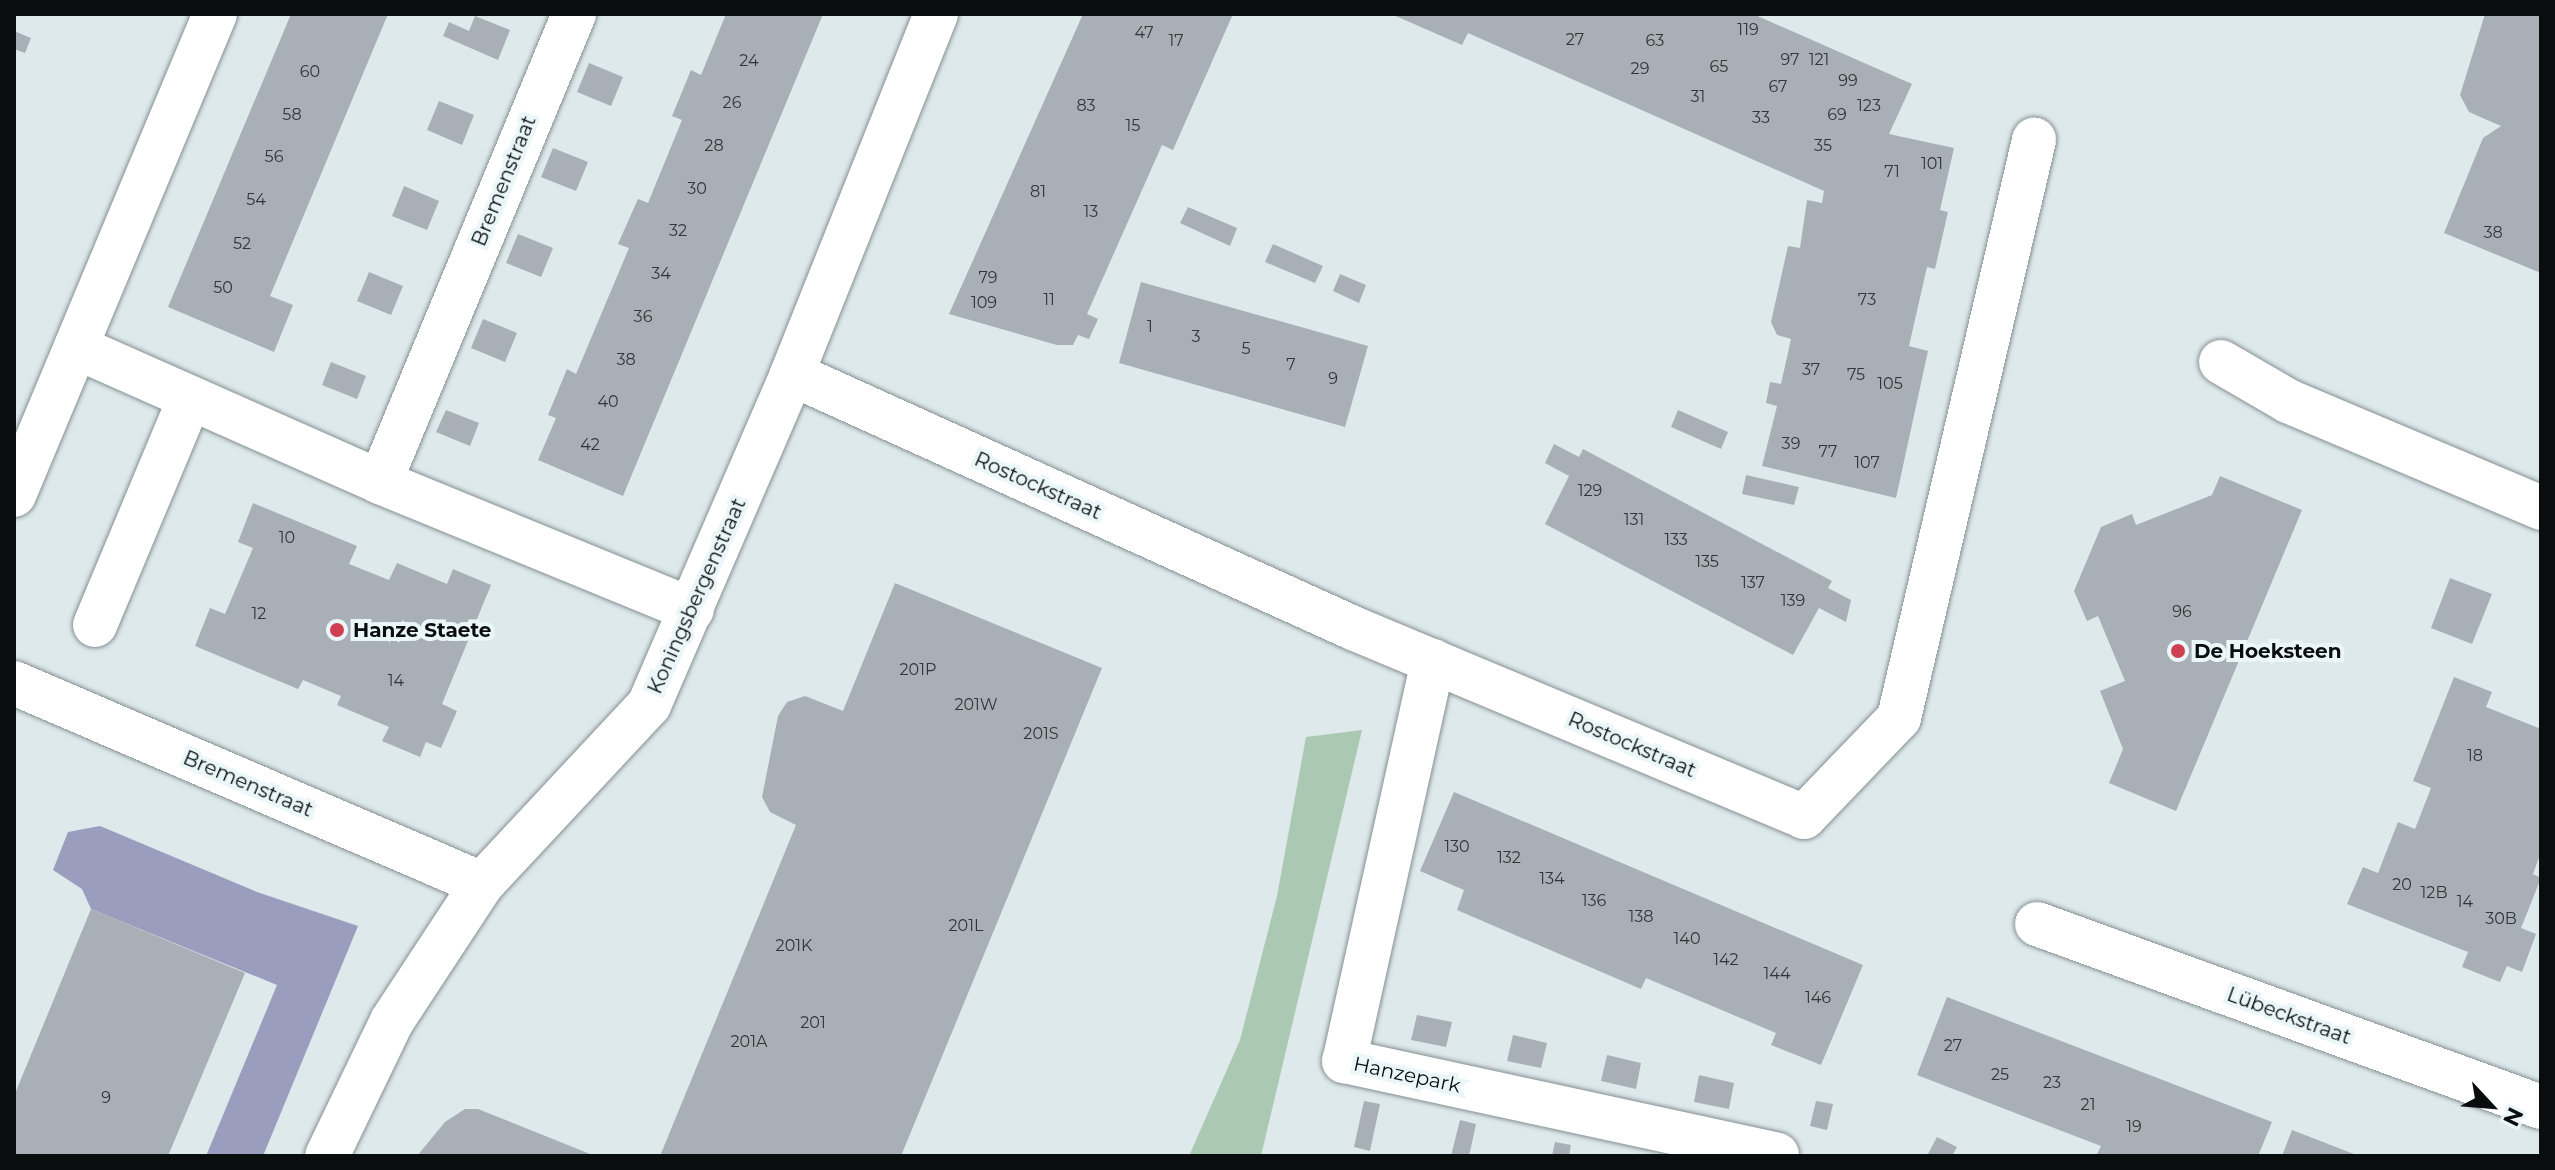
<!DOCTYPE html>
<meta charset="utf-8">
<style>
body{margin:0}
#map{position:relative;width:2555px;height:1170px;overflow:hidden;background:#dee9ec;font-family:Montserrat,sans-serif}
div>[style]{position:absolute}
.green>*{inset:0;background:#abc9b2}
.water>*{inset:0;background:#9a9dbe}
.building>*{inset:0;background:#a9afb6}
.roads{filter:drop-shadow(0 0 2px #869093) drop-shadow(0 0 2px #869093)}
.street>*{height:44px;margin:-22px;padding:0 22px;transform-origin:22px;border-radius:22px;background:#fff}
.dots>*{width:22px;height:22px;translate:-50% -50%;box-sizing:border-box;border:4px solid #ebf6f9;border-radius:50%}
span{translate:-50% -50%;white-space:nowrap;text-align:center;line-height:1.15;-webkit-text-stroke:8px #ebf6f9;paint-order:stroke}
.number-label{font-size:16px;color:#313638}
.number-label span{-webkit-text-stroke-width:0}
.street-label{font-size:20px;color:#090d0e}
.poi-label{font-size:20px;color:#090d0e;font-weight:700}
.left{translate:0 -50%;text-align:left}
.frame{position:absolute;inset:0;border:16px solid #090d0e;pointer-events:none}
.north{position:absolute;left:2451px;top:1066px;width:80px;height:80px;-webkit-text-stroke:6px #ebf6f9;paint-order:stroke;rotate:116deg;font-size:22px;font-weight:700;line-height:32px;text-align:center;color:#090d0e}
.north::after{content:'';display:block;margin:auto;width:28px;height:36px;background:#090d0e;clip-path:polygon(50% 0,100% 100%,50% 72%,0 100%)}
</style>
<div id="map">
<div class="green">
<div style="clip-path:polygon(1362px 730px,1261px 1156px,1189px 1156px,1240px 1040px,1277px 896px,1306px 737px)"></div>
</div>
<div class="water">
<div style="clip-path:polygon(100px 826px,257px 892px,358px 926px,263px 1156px,206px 1156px,277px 985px,91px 909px,82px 889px,53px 870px,68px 832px)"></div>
</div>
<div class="building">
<div style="clip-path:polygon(291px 14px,388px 14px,270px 296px,293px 305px,274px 352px,168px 307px)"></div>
<div style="clip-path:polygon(726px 14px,823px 14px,623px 496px,538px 460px,556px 418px,548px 415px,567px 369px,576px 374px,629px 248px,618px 244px,638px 199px,648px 203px,682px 120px,672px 116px,691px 70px,701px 75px)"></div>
<div style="clip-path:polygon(1083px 14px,1233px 14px,1173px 150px,1162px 145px,1087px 314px,1098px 319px,1089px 339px,1078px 335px,1073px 345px,1057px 345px,949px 314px)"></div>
<div style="clip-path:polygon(1391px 14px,1753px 14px,1912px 84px,1889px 134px,1954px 148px,1940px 210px,1948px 212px,1935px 269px,1927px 267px,1909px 346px,1928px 351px,1896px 498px,1762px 466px,1777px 406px,1766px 403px,1770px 382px,1781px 384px,1791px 339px,1777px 335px,1771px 322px,1788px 246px,1800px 248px,1807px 200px,1822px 203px,1824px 191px,1468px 33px,1462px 45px)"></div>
<div style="clip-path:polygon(2485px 14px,2541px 14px,2541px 273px,2444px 233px,2483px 138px,2501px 126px,2469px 112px,2460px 95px)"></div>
<div style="clip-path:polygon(475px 16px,510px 30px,498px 60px,443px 36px,449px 22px,469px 31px)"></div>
<div style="clip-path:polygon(14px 31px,31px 38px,25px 53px,14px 49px)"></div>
<div style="clip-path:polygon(589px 63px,623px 77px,611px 106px,577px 92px)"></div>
<div style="clip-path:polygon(439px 101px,474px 115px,462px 145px,427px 130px)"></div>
<div style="clip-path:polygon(553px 148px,588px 162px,576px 191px,541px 177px)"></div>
<div style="clip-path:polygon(404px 186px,439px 201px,427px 230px,392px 216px)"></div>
<div style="clip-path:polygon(1188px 207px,1237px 228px,1230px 246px,1180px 223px)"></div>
<div style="clip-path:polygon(518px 234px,553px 248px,541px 277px,506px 263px)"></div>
<div style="clip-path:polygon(1273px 244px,1323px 266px,1315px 283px,1265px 262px)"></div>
<div style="clip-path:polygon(369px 272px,403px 286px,391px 315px,357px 301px)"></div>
<div style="clip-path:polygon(1340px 274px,1366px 285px,1359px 303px,1333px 291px)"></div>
<div style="clip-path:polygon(1141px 282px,1368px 346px,1345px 427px,1119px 363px)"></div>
<div style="clip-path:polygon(483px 319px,517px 333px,505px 362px,471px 348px)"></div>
<div style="clip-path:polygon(331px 362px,366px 376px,357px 399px,322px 385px)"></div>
<div style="clip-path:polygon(446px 410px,479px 423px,470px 446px,436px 432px)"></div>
<div style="clip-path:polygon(1678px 410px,1728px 432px,1721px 449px,1671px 427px)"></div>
<div style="clip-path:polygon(1554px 444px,1579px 457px,1583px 449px,1832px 581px,1828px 588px,1851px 600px,1846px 622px,1819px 608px,1793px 655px,1545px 524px,1569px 476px,1545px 463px)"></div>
<div style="clip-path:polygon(1746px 475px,1799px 487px,1794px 505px,1742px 494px)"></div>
<div style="clip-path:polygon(2220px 476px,2302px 510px,2176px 811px,2109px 783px,2123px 749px,2100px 691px,2125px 681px,2098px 616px,2087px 621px,2074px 591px,2101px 527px,2132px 514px,2136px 525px,2212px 495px)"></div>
<div style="clip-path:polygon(253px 503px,357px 546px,349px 564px,389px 580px,397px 563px,447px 584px,453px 569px,491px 585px,442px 704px,457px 711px,441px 748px,426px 742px,420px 757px,382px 741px,389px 727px,337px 705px,341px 696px,303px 680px,298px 689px,195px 646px,210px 608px,225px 614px,253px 548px,238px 542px)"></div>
<div style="clip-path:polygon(2450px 578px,2492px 594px,2472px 644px,2431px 628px)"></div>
<div style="clip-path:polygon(895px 583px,1102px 668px,901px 1156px,660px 1156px,796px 825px,770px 812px,762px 797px,778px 716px,787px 702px,805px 696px,843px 711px)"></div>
<div style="clip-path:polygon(2454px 677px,2492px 692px,2486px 707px,2541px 729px,2541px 852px,2533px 874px,2541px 878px,2521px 928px,2536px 934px,2522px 972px,2507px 966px,2500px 982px,2462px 967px,2468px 952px,2347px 904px,2363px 867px,2378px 873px,2398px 822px,2415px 829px,2431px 788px,2413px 781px)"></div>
<div style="clip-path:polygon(1454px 792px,1863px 965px,1821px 1065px,1771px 1045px,1776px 1033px,1646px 978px,1641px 989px,1457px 910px,1464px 890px,1420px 871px)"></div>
<div style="clip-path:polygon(91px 909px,245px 973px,168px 1156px,14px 1156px,14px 1096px)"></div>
<div style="clip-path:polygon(1947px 997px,2272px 1122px,2258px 1156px,2096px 1156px,2101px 1146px,1917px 1075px)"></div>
<div style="clip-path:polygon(1417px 1015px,1452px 1022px,1446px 1047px,1411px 1040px)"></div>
<div style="clip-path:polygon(1513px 1035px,1547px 1043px,1541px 1068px,1507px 1061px)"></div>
<div style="clip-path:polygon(1607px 1055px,1641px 1063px,1636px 1089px,1601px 1081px)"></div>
<div style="clip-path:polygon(1699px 1075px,1734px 1083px,1729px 1109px,1694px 1102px)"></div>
<div style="clip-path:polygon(1364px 1101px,1380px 1104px,1370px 1151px,1354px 1147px)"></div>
<div style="clip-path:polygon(1816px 1101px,1833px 1104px,1827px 1130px,1810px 1126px)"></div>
<div style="clip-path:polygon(465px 1109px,478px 1109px,595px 1156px,417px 1156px,445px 1122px)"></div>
<div style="clip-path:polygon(1460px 1120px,1476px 1124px,1469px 1156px,1451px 1156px)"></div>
<div style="clip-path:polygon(2292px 1130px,2359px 1156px,2282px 1156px)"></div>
<div style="clip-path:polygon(1937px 1137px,1957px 1147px,1952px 1156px,1927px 1156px)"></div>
<div style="clip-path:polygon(1555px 1142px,1571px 1145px,1569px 1156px,1552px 1156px)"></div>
</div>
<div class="roads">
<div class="street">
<div style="left:76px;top:347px;width:333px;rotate:23.9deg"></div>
<div style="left:380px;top:482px;width:337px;rotate:22.3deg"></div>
<div style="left:2221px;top:362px;width:78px;rotate:30.2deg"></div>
<div style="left:2288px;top:401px;width:275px;rotate:22.9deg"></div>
<div style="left:792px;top:374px;width:616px;rotate:24.36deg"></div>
<div style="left:1353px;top:628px;width:489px;rotate:22.7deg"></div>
<div style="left:1804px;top:817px;width:137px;rotate:-46.2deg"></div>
<div style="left:1899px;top:718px;width:594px;rotate:-76.85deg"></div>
<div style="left:380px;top:482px;width:507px;rotate:-67.48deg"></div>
<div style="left:14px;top:495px;width:521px;rotate:-67.32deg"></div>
<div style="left:95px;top:625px;width:246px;rotate:-67.3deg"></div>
<div style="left:1433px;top:661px;width:410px;rotate:102.5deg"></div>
<div style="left:1344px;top:1061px;width:443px;rotate:12.2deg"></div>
<div style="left:14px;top:683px;width:509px;rotate:23.24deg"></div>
<div style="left:2037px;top:924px;width:536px;rotate:19.96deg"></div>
<div style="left:327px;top:1156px;width:150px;rotate:-64.3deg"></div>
<div style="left:392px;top:1021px;width:164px;rotate:-56.7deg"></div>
<div style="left:482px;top:884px;width:245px;rotate:-47deg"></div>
<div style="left:649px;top:705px;width:361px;rotate:-66.6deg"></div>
<div style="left:792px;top:374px;width:388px;rotate:-68.2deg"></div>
</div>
</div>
<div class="dots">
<div style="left:337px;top:630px;background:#cf3f52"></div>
<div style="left:2178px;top:651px;background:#cf3f52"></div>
</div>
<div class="number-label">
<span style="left:1748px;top:30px">119</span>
<span style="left:1144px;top:33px">47</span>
<span style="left:1575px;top:40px">27</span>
<span style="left:1176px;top:41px">17</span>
<span style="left:1655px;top:41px">63</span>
<span style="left:1790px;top:60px">97</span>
<span style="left:1819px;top:60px">121</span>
<span style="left:749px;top:61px">24</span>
<span style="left:1719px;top:67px">65</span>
<span style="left:1640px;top:69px">29</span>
<span style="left:310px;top:72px">60</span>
<span style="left:1848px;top:81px">99</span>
<span style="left:1778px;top:87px">67</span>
<span style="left:1698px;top:97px">31</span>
<span style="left:732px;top:103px">26</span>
<span style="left:1086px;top:106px">83</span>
<span style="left:1869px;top:106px">123</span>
<span style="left:292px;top:115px">58</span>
<span style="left:1837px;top:115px">69</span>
<span style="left:1761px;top:118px">33</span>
<span style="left:1133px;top:126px">15</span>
<span style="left:714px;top:146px">28</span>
<span style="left:1823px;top:146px">35</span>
<span style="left:274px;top:157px">56</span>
<span style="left:1932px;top:164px">101</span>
<span style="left:1892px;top:172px">71</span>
<span style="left:697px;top:189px">30</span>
<span style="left:1038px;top:192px">81</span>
<span style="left:256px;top:200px">54</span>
<span style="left:1091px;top:212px">13</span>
<span style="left:678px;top:231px">32</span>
<span style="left:2493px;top:233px">38</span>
<span style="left:242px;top:244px">52</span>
<span style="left:661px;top:274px">34</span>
<span style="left:988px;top:278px">79</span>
<span style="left:223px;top:288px">50</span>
<span style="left:1049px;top:300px">11</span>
<span style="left:1867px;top:300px">73</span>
<span style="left:984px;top:303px">109</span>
<span style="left:643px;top:317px">36</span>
<span style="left:1150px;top:327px">1</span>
<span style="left:1196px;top:337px">3</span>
<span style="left:1246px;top:349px">5</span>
<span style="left:626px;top:360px">38</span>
<span style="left:1291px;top:365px">7</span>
<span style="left:1811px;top:370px">37</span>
<span style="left:1856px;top:375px">75</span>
<span style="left:1333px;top:379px">9</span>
<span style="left:1890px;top:384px">105</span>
<span style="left:608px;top:402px">40</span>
<span style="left:1791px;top:444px">39</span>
<span style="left:590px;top:445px">42</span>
<span style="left:1828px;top:452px">77</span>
<span style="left:1867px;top:463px">107</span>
<span style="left:1590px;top:491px">129</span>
<span style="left:1634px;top:520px">131</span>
<span style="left:287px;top:538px">10</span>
<span style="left:1676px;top:540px">133</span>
<span style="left:1707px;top:562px">135</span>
<span style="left:1753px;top:583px">137</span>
<span style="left:1793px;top:601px">139</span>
<span style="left:2182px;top:612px">96</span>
<span style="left:259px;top:614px">12</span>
<span style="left:918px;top:670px">201P</span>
<span style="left:396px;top:681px">14</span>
<span style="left:976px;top:705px">201W</span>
<span style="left:1041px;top:734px">201S</span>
<span style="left:2475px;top:756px">18</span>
<span style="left:1457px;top:847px">130</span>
<span style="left:1509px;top:858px">132</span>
<span style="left:1552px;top:879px">134</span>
<span style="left:2402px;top:885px">20</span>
<span style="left:2434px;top:893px">12B</span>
<span style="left:1594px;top:901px">136</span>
<span style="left:2465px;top:902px">14</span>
<span style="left:1641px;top:917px">138</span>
<span style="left:2501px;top:919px">30B</span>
<span style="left:966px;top:926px">201L</span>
<span style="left:1687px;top:939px">140</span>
<span style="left:794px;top:946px">201K</span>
<span style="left:1726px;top:960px">142</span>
<span style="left:1777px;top:974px">144</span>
<span style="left:1818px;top:998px">146</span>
<span style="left:813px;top:1023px">201</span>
<span style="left:749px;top:1042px">201A</span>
<span style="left:1953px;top:1046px">27</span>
<span style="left:2000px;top:1075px">25</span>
<span style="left:2052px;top:1083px">23</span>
<span style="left:106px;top:1098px">9</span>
<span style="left:2088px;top:1105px">21</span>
<span style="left:2134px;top:1127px">19</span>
</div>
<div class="street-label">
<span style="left:504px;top:181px;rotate:-68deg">Bremenstraat</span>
<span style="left:1038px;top:486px;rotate:24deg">Rostockstraat</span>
<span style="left:697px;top:596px;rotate:-66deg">Koningsbergenstraat</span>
<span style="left:1632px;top:745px;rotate:23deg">Rostockstraat</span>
<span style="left:248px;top:784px;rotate:23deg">Bremenstraat</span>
<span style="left:2289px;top:1016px;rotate:20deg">Lübeckstraat</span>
<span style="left:1407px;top:1075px;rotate:12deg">Hanzepark</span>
</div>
<div class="poi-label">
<span class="left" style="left:353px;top:630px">Hanze Staete</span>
<span class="left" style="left:2194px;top:651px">De Hoeksteen</span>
</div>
<div class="frame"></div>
<div class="north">N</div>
</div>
